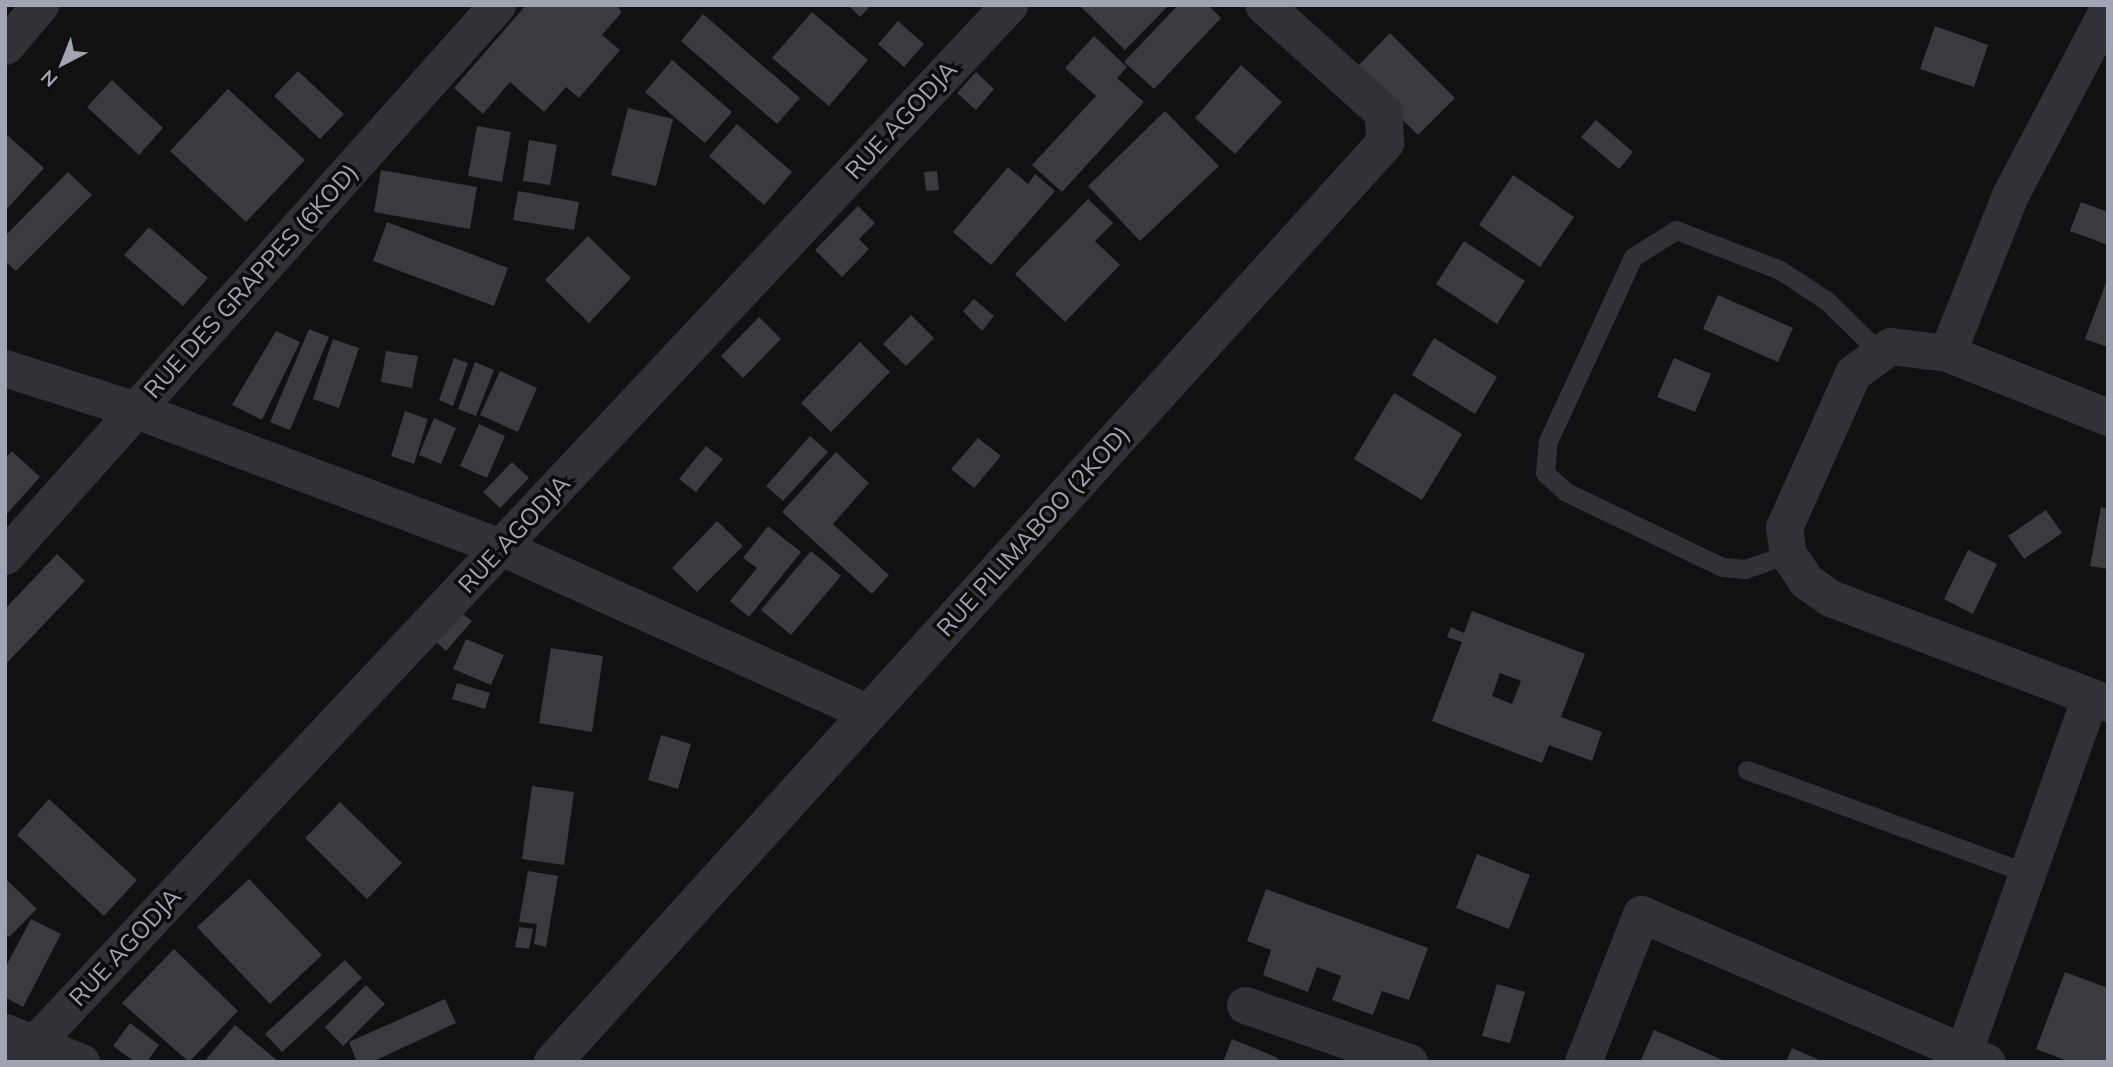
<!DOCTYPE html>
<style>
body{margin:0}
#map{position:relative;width:2113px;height:1067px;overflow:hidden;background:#111012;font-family:Mulish,sans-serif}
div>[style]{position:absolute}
.building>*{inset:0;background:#3a3a3f}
.service>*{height:19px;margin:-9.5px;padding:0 9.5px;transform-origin:9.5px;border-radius:9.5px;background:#313237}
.minor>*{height:37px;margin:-18.5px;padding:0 18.5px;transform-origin:18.5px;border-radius:18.5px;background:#313237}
.tertiary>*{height:38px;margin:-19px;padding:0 19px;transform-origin:19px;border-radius:19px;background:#313237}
span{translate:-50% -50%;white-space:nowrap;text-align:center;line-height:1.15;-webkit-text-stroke:7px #0c0c0d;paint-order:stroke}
.street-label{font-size:24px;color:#a1a5b3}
.frame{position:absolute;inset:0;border:7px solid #a1a5b3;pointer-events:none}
.north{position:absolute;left:28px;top:28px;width:70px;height:70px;-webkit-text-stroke:5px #0c0c0d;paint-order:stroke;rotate:222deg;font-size:19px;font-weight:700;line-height:28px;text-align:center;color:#a1a5b3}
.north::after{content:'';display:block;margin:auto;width:24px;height:32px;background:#a1a5b3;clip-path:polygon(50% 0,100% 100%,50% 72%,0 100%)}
</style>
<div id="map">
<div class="building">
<div style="clip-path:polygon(526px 5px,618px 5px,621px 13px,602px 35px,620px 50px,579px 98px,566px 87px,544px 112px,510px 82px,483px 114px,454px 88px)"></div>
<div style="clip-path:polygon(848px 5px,871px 5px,860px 17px)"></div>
<div style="clip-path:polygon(1079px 5px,1169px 5px,1125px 50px)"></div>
<div style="clip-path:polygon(1178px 5px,1208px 5px,1221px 18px,1154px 89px,1124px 62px)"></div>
<div style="clip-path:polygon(812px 12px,868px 60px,829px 106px,772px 58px)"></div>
<div style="clip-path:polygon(703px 14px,800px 98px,777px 124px,681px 41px)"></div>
<div style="clip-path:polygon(898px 21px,924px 44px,904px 67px,878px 44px)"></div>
<div style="clip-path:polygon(1935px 26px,1988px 45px,1974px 87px,1920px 69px)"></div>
<div style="clip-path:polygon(1390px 33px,1455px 98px,1418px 135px,1353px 71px)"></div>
<div style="clip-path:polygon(1094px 36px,1127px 67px,1117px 78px,1144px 102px,1062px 192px,1032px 165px,1096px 96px,1065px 68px)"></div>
<div style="clip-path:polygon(672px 60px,732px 112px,705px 143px,645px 92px)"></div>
<div style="clip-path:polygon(1241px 65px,1282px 102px,1235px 154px,1195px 118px)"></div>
<div style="clip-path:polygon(298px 71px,344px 114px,320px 139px,274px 96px)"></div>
<div style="clip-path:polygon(976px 72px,994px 89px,976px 110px,957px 93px)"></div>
<div style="clip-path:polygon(112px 80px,163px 128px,139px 155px,87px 107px)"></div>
<div style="clip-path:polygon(228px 89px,305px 160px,246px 222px,170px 151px)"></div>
<div style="clip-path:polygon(628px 108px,673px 119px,656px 186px,611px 175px)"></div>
<div style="clip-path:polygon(1165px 111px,1219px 166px,1140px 241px,1088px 186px)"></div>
<div style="clip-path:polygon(1596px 120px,1633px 152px,1619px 169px,1581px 137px)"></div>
<div style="clip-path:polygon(737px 124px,792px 172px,764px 205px,709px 156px)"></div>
<div style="clip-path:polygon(477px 126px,511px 132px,502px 182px,468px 176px)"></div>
<div style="clip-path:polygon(5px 133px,44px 168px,5px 211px)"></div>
<div style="clip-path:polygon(529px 140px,557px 145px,550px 185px,523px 181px)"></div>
<div style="clip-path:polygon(1008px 167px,1028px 184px,1035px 174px,1055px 191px,991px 265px,953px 232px)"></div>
<div style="clip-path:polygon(381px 170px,477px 187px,470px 229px,374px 212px)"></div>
<div style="clip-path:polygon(937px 171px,939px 190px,926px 191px,924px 172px)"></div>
<div style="clip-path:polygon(68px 172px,92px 195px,16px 271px,5px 261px,5px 236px)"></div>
<div style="clip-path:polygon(1513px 175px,1574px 217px,1540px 267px,1479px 225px)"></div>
<div style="clip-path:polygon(518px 191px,579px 202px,574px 230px,513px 220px)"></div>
<div style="clip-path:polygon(1088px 199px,1113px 223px,1095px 241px,1120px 265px,1065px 322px,1015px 274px)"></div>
<div style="clip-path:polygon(2081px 202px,2108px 212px,2108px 245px,2070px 231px)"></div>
<div style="clip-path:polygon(858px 206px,875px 223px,859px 239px,869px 249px,842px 277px,815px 250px)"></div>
<div style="clip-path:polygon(387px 222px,508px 268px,494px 306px,373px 261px)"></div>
<div style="clip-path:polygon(149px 227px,208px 278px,183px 306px,124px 255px)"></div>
<div style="clip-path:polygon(588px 236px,631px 278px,589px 323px,545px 280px)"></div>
<div style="clip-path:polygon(1464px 241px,1525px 281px,1497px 324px,1436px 284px)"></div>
<div style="clip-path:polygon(2107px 280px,2108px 280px,2108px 347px,2085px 339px)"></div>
<div style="clip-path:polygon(1718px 295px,1793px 328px,1778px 362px,1703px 329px)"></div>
<div style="clip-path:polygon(974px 299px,994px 316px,982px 331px,963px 311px)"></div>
<div style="clip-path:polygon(911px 315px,934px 338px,906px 366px,883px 344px)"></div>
<div style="clip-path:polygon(759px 317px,781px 339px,743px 378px,721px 356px)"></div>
<div style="clip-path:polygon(309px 329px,329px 337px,290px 430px,270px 422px)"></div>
<div style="clip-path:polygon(276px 331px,300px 342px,262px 420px,232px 405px)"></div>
<div style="clip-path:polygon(1434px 338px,1497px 377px,1475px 414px,1412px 375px)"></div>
<div style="clip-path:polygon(333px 339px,359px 348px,339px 408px,313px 399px)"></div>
<div style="clip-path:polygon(860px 342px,890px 372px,831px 432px,801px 403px)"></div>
<div style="clip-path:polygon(386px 351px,418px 356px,412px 388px,381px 382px)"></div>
<div style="clip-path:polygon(454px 358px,468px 363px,453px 406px,439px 400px)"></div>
<div style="clip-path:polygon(1674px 358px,1711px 374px,1695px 412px,1657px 397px)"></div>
<div style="clip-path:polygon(475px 362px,494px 370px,476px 416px,458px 409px)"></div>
<div style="clip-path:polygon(500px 371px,537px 388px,518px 432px,480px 415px)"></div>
<div style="clip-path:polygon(1394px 393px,1462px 434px,1422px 500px,1354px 459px)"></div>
<div style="clip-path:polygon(405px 411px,428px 419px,414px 464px,391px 456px)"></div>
<div style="clip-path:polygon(434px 418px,456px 428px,441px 464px,419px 455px)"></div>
<div style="clip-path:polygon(479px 424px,505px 436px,487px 478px,460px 466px)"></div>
<div style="clip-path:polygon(810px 436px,828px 452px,783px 501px,766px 486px)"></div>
<div style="clip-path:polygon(978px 438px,1001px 456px,974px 488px,951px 469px)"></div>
<div style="clip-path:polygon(706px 446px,723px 459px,696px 492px,679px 479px)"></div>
<div style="clip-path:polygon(12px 451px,40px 477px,5px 516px,5px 458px)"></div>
<div style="clip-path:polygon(836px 452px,869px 483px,833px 524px,889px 575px,872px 594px,782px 512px)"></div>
<div style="clip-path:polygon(512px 462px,529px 478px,500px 508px,483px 492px)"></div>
<div style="clip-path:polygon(2101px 507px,2108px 509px,2108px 569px,2090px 566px)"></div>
<div style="clip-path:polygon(2046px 510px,2062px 533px,2024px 559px,2008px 536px)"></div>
<div style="clip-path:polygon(717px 521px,743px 546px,697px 592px,672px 568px)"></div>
<div style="clip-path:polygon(768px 526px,801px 552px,749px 617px,730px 601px,757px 568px,743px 558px)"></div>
<div style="clip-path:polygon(1968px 550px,1997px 564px,1973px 614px,1944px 599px)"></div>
<div style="clip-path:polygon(811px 551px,841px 576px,791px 635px,761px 610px)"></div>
<div style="clip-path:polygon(57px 554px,85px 581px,5px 665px,5px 609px)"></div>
<div style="clip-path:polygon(457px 609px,472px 621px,446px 651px,433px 639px)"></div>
<div style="clip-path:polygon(evenodd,1472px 611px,1585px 654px,1561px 717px,1602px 732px,1592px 761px,1549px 745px,1542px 763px,1432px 721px,1462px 642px,1447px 637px,1451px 627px,1464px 633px,1472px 611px,1500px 673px,1521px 681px,1512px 704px,1492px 696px,1500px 673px)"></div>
<div style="clip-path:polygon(466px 639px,504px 655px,491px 685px,453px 669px)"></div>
<div style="clip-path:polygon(551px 648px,603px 656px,592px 732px,539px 723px)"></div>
<div style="clip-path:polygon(457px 683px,490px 693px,485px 709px,452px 699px)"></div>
<div style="clip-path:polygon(661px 735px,691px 744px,678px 789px,648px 780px)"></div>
<div style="clip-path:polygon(532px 786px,574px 792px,564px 865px,522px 859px)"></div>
<div style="clip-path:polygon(49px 799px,137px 880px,104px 916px,17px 835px)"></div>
<div style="clip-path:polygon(340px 802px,402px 863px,367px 899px,305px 838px)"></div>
<div style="clip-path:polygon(1477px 854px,1530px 875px,1509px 929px,1456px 908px)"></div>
<div style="clip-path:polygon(528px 871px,558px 876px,546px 947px,534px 944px,537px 924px,519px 922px)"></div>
<div style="clip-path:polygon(5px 878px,37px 909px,9px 937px,5px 934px)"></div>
<div style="clip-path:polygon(249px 879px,322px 955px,270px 1004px,197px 927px)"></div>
<div style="clip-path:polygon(1266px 889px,1428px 948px,1409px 1000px,1382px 991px,1373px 1015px,1332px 1000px,1341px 976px,1317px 967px,1308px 992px,1263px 975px,1271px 950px,1247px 941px)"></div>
<div style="clip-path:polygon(31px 919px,61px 934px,23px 1007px,5px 997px,5px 968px)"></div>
<div style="clip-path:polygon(519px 927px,533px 929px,529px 949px,515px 947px)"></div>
<div style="clip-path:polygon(174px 949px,238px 1011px,189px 1062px,122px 1003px)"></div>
<div style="clip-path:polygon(345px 960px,362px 978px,282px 1052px,265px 1034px)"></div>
<div style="clip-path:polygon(2065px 972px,2108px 988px,2108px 1062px,2070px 1062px,2036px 1049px)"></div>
<div style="clip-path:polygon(1497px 984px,1525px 992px,1510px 1043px,1482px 1036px)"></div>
<div style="clip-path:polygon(366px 985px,385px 1004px,343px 1046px,325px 1027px)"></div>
<div style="clip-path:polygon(445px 999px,456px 1023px,372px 1062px,357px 1062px,349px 1042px)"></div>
<div style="clip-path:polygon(130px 1023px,159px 1045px,147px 1062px,135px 1062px,113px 1046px)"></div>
<div style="clip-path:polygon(235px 1025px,279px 1062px,204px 1062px)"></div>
<div style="clip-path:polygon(1654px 1030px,1727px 1062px,1640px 1062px)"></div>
<div style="clip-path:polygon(1232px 1039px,1278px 1058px,1276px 1062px,1223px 1062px)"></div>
<div style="clip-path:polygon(1792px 1048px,1824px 1062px,1786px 1062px)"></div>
</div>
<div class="service">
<div style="left:1788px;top:554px;width:46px;rotate:160.8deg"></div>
<div style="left:1745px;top:569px;width:23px;rotate:-175deg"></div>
<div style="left:1722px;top:567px;width:173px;rotate:-154.3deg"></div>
<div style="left:1566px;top:492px;width:28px;rotate:-138deg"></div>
<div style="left:1545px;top:473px;width:32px;rotate:-85deg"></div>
<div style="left:1548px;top:441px;width:203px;rotate:-65.2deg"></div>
<div style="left:1633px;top:257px;width:51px;rotate:-32.1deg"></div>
<div style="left:1676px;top:230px;width:111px;rotate:21deg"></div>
<div style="left:1780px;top:270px;width:56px;rotate:33.4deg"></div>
<div style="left:1827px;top:301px;width:70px;rotate:44.4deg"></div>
<div style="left:1747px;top:770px;width:298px;rotate:20.2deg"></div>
</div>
<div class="minor">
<div style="left:2108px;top:9px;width:210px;rotate:117.8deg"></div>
<div style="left:2010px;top:195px;width:170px;rotate:111.7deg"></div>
<div style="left:1947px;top:353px;width:173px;rotate:21.7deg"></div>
<div style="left:5px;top:46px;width:54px;rotate:-49.5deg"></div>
<div style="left:1947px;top:353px;width:57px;rotate:-173deg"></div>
<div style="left:1890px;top:346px;width:46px;rotate:143.9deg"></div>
<div style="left:1853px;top:373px;width:169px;rotate:114.1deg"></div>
<div style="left:1784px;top:527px;width:27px;rotate:82deg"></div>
<div style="left:1788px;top:554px;width:32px;rotate:56deg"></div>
<div style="left:1806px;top:581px;width:29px;rotate:35deg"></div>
<div style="left:1830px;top:598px;width:297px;rotate:20.7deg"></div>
<div style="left:5px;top:368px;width:138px;rotate:17.8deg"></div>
<div style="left:136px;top:410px;width:390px;rotate:20.6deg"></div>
<div style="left:501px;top:547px;width:404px;rotate:24.3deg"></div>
<div style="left:5px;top:556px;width:739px;rotate:-48.24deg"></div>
<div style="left:1245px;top:1005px;width:174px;rotate:19.2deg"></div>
<div style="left:5px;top:1032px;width:82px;rotate:21.5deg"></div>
<div style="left:17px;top:1062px;width:1450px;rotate:-46.82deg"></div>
<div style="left:1583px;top:1062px;width:159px;rotate:-68.6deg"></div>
<div style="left:1641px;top:914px;width:376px;rotate:23.2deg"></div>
<div style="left:1960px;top:1062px;width:388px;rotate:-70.4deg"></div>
</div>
<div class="tertiary">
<div style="left:553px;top:1062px;width:1240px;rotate:-47.84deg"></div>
<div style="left:1385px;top:143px;width:30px;rotate:-92deg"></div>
<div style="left:1384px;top:113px;width:161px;rotate:-138deg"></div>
</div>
<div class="street-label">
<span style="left:901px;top:120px;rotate:-47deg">RUE AGODJA</span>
<span style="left:251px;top:281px;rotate:-48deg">RUE DES GRAPPES (6KOD)</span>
<span style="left:1033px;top:531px;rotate:-48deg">RUE PILIMABOO (2KOD)</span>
<span style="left:514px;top:534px;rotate:-47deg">RUE AGODJA</span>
<span style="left:125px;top:947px;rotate:-47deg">RUE AGODJA</span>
</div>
<div class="frame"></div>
<div class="north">N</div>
</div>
